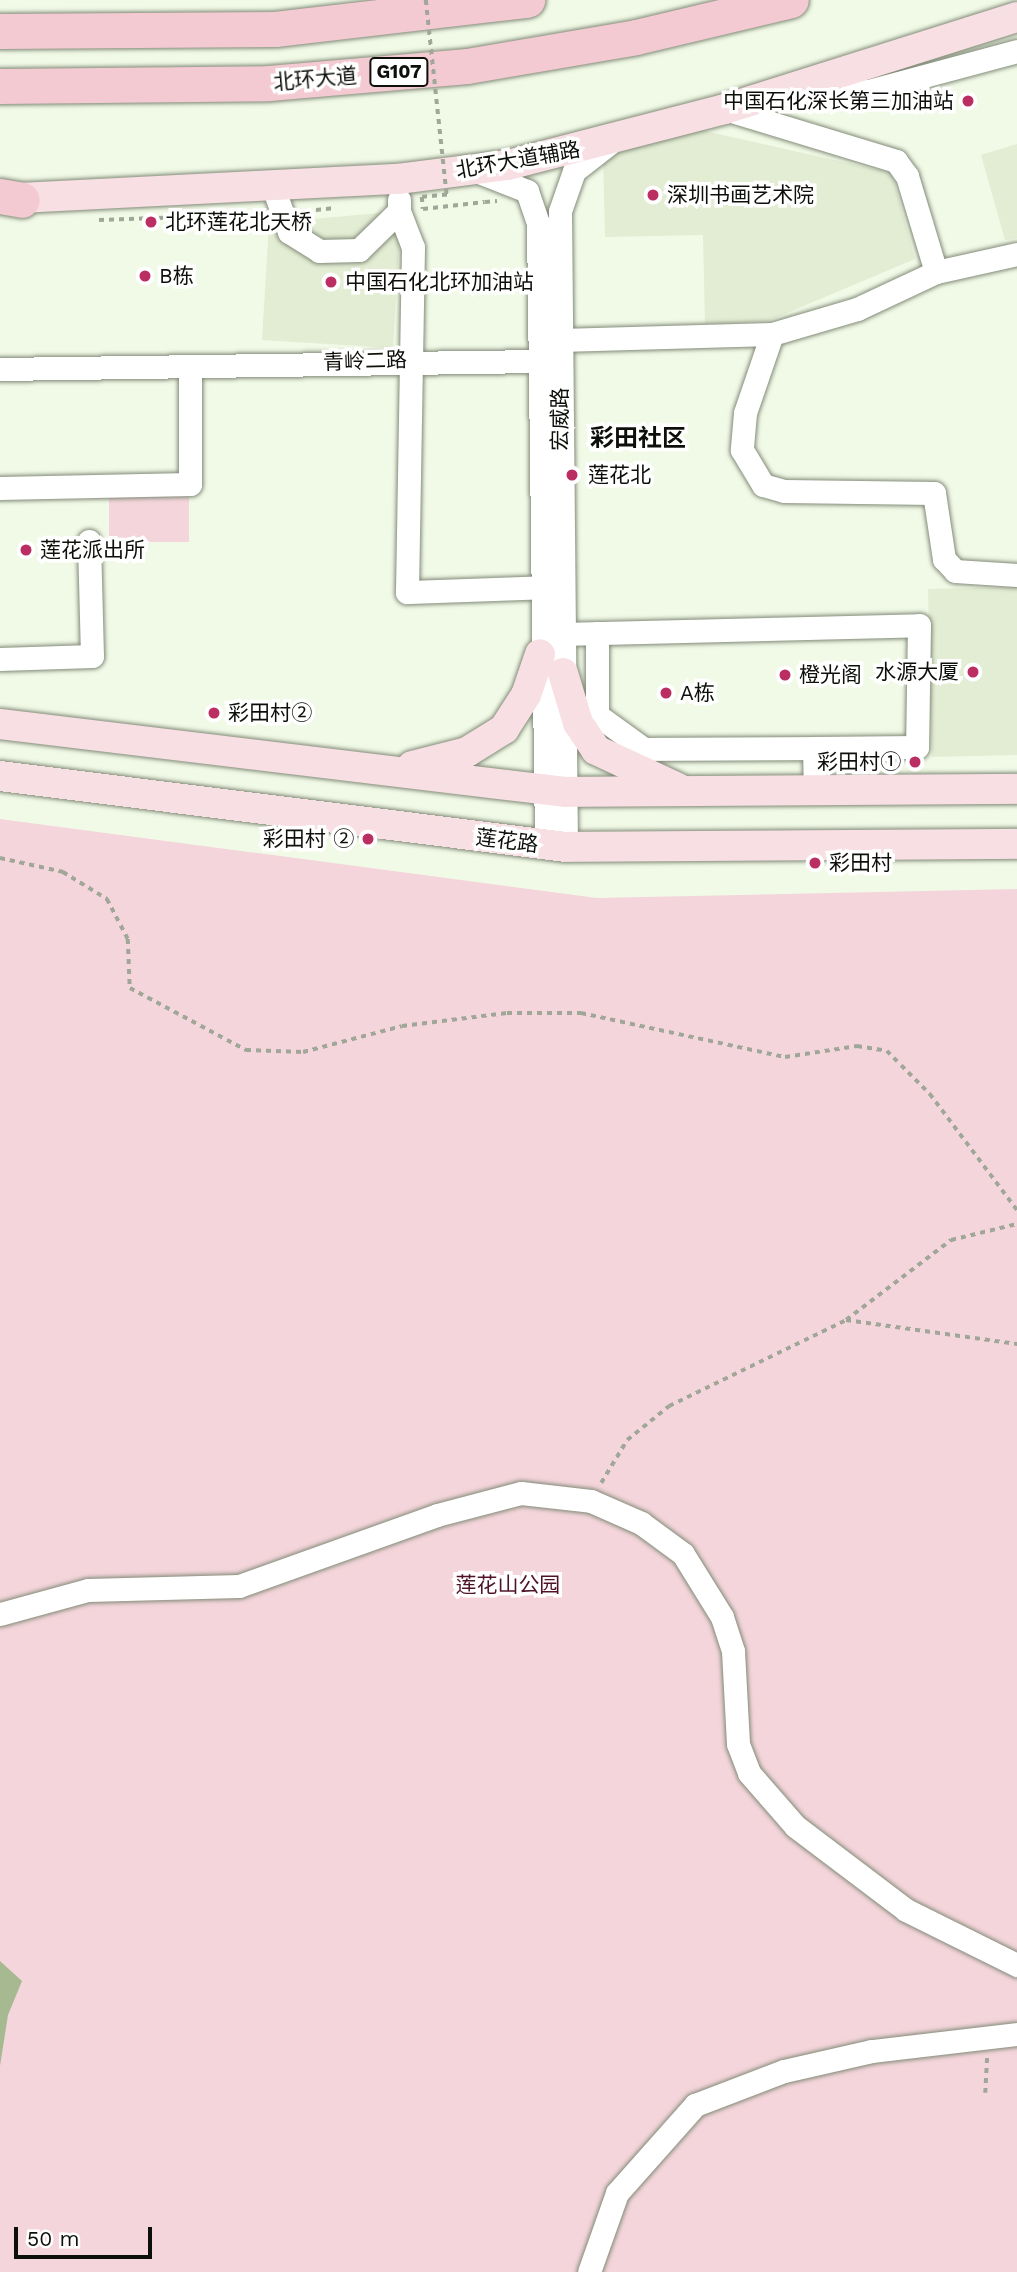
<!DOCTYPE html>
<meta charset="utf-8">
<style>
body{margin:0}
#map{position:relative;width:1017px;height:2272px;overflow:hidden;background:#f1fae7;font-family:"Work Sans","Noto Sans SC",sans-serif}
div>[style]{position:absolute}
.built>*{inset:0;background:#e3edd4}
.green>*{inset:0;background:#f4d5db}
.water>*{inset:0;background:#a7b990}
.path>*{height:3.5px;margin-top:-1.75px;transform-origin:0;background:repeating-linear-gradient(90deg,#a0a798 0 5px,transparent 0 10px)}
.roads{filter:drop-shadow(0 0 2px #838b79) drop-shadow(0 0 2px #838b79)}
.minor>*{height:23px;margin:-11.5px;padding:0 11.5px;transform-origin:11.5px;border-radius:11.5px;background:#fff}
.major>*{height:30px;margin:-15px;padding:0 15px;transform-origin:15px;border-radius:15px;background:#f8dfe4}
.highway>*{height:35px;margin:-17.5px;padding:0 17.5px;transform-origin:17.5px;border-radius:17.5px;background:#f3c9d2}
.path-bridge>*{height:3.5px;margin-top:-1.75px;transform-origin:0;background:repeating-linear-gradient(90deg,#a0a798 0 5px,transparent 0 10px)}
.dots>*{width:19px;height:19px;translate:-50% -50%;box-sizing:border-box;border:4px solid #fff;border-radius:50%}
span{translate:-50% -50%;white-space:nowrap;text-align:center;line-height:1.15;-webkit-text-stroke:7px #fff;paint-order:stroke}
.shield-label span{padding:2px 5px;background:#fff;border:2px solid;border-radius:5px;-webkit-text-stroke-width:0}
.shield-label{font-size:19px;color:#0d100a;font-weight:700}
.street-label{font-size:21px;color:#0d100a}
.poi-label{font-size:21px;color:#0d100a}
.right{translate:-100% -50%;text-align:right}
.left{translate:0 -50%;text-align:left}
.park-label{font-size:21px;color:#4e1327}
.quarter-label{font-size:24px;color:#0d100a;font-weight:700}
.scale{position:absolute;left:14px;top:2227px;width:138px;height:32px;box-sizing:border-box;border:4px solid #0d100a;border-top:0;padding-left:9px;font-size:21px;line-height:24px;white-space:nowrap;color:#0d100a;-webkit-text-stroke:5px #fff;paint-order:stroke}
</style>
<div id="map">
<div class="built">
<div style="clip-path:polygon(701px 130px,892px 173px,915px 259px,768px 321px,705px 324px,703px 235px,605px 237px,603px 154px)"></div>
<div style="clip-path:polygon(1017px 144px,1017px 238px,1005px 240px,981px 155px)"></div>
<div style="clip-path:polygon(401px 211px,393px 348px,262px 340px,269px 223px)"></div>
<div style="clip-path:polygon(1017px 587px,1017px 755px,932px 757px,928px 589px)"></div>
</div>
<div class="green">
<div style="clip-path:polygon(109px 497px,189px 497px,189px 542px,109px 542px)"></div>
<div style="clip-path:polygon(0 819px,597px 898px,1017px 889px,1017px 2272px,0 2272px)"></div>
</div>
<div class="water">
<div style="clip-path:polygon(0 1961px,22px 1981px,8px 2015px,0 2066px)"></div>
</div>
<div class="path">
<div style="left:485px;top:202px;width:12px;rotate:-5deg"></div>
<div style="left:306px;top:211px;width:29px;rotate:-6deg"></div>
<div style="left:99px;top:220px;width:145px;rotate:-2deg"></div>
<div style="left:0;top:858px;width:65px;rotate:12.5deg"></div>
<div style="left:63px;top:872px;width:52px;rotate:31.5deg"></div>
<div style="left:107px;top:899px;width:45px;rotate:62.3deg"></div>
<div style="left:128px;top:939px;width:49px;rotate:87.7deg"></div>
<div style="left:130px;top:988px;width:132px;rotate:28.1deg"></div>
<div style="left:246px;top:1050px;width:57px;rotate:2deg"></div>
<div style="left:303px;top:1052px;width:102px;rotate:-14.7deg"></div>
<div style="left:402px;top:1026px;width:106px;rotate:-7.1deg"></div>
<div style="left:507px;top:1013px;width:74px"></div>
<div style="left:581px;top:1013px;width:209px;rotate:12.2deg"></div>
<div style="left:785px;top:1057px;width:73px;rotate:-8.7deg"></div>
<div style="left:857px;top:1046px;width:30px;rotate:9deg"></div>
<div style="left:887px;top:1051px;width:61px;rotate:45deg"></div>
<div style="left:930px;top:1094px;width:145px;rotate:53.1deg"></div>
<div style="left:846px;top:1320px;width:173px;rotate:8deg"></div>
<div style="left:601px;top:1483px;width:50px;rotate:-58.8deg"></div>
<div style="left:627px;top:1440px;width:54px;rotate:-39deg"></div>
<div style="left:669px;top:1406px;width:197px;rotate:-25.9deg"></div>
<div style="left:846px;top:1320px;width:132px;rotate:-37.3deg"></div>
<div style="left:951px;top:1240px;width:68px;rotate:-13.6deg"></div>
<div style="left:985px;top:2093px;width:37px;rotate:-87deg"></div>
</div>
<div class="roads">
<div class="minor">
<div style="left:797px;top:93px;width:71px;rotate:-1.6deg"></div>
<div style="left:868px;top:91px;width:154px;rotate:-15deg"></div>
<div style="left:725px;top:109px;width:179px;rotate:16.9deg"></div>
<div style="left:896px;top:161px;width:19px;rotate:54deg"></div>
<div style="left:907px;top:176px;width:100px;rotate:73.2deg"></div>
<div style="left:479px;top:172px;width:52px;rotate:21.6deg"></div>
<div style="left:527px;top:191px;width:34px;rotate:71deg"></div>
<div style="left:538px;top:223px;width:622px;rotate:89.26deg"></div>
<div style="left:273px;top:187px;width:48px;rotate:70.4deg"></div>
<div style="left:289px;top:232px;width:36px;rotate:32deg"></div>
<div style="left:319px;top:251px;width:40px;rotate:-1.4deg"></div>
<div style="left:359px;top:250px;width:56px;rotate:-44.3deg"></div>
<div style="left:399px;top:211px;width:11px;rotate:-90deg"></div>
<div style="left:399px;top:211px;width:39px;rotate:69deg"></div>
<div style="left:413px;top:247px;width:345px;rotate:91deg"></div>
<div style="left:407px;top:592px;width:146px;rotate:-2deg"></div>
<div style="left:772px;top:334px;width:83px;rotate:108.9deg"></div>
<div style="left:745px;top:413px;width:37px;rotate:95deg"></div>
<div style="left:742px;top:450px;width:41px;rotate:59deg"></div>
<div style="left:763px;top:485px;width:22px;rotate:16deg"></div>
<div style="left:784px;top:491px;width:150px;rotate:0.8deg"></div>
<div style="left:934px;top:493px;width:67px;rotate:81.4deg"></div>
<div style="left:944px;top:559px;width:16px;rotate:47deg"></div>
<div style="left:955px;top:571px;width:62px;rotate:3.7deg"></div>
<div style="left:560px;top:340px;width:212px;rotate:-1.6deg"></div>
<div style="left:772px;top:334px;width:89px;rotate:-16.4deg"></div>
<div style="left:857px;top:309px;width:87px;rotate:-25.1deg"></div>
<div style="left:936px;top:272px;width:83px;rotate:-12.5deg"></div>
<div style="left:0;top:369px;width:539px;rotate:-0.85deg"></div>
<div style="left:0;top:488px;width:190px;rotate:-1.2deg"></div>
<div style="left:190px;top:484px;width:118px;rotate:-90deg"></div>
<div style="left:597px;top:633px;width:82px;rotate:90deg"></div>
<div style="left:597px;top:715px;width:58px;rotate:35.9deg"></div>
<div style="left:644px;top:749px;width:170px;rotate:-0.3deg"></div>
<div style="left:562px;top:634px;width:357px;rotate:-1.4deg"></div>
<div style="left:919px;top:625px;width:122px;rotate:90.9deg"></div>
<div style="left:917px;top:747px;width:103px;rotate:179.4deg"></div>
<div style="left:814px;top:748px;width:45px;rotate:88.7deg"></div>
<div style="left:0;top:659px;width:92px;rotate:-1.9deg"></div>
<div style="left:92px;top:656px;width:115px;rotate:-91.5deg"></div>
<div style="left:566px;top:847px;width:636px;rotate:-90.54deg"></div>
<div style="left:560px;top:211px;width:42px;rotate:-70.7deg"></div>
<div style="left:574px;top:171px;width:46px;rotate:-37.9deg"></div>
<div style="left:0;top:1614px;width:91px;rotate:-15.3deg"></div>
<div style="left:88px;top:1590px;width:151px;rotate:-1.5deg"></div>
<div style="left:239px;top:1586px;width:210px;rotate:-19.7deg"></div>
<div style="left:437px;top:1515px;width:87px;rotate:-14.7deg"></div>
<div style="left:521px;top:1493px;width:70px;rotate:6.5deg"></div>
<div style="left:591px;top:1501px;width:55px;rotate:23.7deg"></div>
<div style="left:641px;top:1523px;width:52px;rotate:36.4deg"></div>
<div style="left:683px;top:1554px;width:74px;rotate:58.2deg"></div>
<div style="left:722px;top:1617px;width:36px;rotate:72deg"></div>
<div style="left:733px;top:1651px;width:93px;rotate:86.9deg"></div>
<div style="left:738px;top:1744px;width:31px;rotate:69deg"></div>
<div style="left:749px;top:1773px;width:70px;rotate:49deg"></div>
<div style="left:795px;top:1826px;width:139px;rotate:37.1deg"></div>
<div style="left:906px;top:1910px;width:124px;rotate:26.4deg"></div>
<div style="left:589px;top:2272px;width:84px;rotate:-70.5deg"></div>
<div style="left:617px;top:2193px;width:118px;rotate:-48.4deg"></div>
<div style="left:695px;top:2105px;width:95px;rotate:-20.9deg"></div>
<div style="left:784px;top:2071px;width:90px;rotate:-12.8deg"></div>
<div style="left:872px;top:2051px;width:146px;rotate:-6.7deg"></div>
</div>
<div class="major">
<div style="left:0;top:199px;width:399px;rotate:-2.9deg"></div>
<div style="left:398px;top:179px;width:111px;rotate:-7.3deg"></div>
<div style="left:508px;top:165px;width:224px;rotate:-14.5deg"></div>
<div style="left:725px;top:109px;width:306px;rotate:-17.5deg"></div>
<div style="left:563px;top:673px;width:52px;rotate:73.3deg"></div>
<div style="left:578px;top:723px;width:32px;rotate:56deg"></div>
<div style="left:596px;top:750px;width:90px;rotate:24.9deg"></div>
<div style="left:0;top:724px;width:569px;rotate:6.86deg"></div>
<div style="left:565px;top:792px;width:452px;rotate:-0.4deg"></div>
<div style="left:412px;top:766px;width:57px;rotate:-14.3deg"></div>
<div style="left:467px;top:752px;width:44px;rotate:-31.9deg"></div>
<div style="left:504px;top:729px;width:40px;rotate:-57.1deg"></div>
<div style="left:526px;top:695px;width:43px;rotate:-71.1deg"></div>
<div style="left:0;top:776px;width:570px;rotate:7.15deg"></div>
<div style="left:566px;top:847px;width:451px;rotate:-0.4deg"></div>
</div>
<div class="highway">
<div style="left:0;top:31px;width:275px;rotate:-0.4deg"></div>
<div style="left:275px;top:29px;width:254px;rotate:-6.6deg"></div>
<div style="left:0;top:86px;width:269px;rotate:-0.6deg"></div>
<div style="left:269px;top:83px;width:199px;rotate:-4.9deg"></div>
<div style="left:467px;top:66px;width:171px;rotate:-9.7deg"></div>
<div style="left:636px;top:37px;width:159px;rotate:-13.4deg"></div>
<div style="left:0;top:196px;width:22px;rotate:10deg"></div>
</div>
</div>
<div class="path-bridge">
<div style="left:426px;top:0;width:196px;rotate:83.9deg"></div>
<div style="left:447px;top:195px;width:25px;rotate:175deg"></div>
<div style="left:422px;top:197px;width:12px;rotate:85deg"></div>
<div style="left:423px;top:209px;width:62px;rotate:-6.4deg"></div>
</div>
<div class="dots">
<div style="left:968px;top:101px;background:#bb2e62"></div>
<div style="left:653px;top:195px;background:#bb2e62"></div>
<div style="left:151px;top:222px;background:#bb2e62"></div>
<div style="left:145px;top:276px;background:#bb2e62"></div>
<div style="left:331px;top:282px;background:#bb2e62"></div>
<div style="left:572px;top:475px;background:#bb2e62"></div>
<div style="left:26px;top:550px;background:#bb2e62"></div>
<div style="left:973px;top:672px;background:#bb2e62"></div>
<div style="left:785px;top:675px;background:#bb2e62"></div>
<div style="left:666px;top:693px;background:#bb2e62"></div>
<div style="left:214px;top:713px;background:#bb2e62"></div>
<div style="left:915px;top:762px;background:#bb2e62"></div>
<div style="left:368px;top:839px;background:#bb2e62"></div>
<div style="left:815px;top:863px;background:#bb2e62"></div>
</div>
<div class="shield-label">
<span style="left:399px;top:72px">G107</span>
</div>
<div class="street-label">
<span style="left:315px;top:79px;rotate:-5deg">北环大道</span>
<span style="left:518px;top:160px;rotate:-10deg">北环大道辅路</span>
<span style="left:365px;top:361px;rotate:-2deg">青岭二路</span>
<span style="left:560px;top:419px;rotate:-90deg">宏威路</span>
<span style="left:507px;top:841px;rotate:7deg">莲花路</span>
</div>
<div class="poi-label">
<span class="right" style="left:954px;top:101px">中国石化深长第三加油站</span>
<span class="left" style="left:667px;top:195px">深圳书画艺术院</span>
<span class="left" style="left:165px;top:222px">北环莲花北天桥</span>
<span class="left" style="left:159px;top:276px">B栋</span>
<span class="left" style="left:345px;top:282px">中国石化北环加油站</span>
<span class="left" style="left:588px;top:475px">莲花北</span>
<span class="left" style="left:40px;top:550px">莲花派出所</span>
<span class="right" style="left:959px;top:672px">水源大厦</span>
<span class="left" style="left:799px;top:675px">橙光阁</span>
<span class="left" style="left:680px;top:693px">A栋</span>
<span class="left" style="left:228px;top:713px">彩田村②</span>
<span class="right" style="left:901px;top:762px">彩田村①</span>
<span class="right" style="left:354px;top:839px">彩田村 ②</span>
<span class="left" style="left:829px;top:863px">彩田村</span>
</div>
<div class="park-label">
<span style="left:508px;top:1585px">莲花山公园</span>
</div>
<div class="quarter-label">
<span style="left:638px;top:439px">彩田社区</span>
</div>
<div class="scale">50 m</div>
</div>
